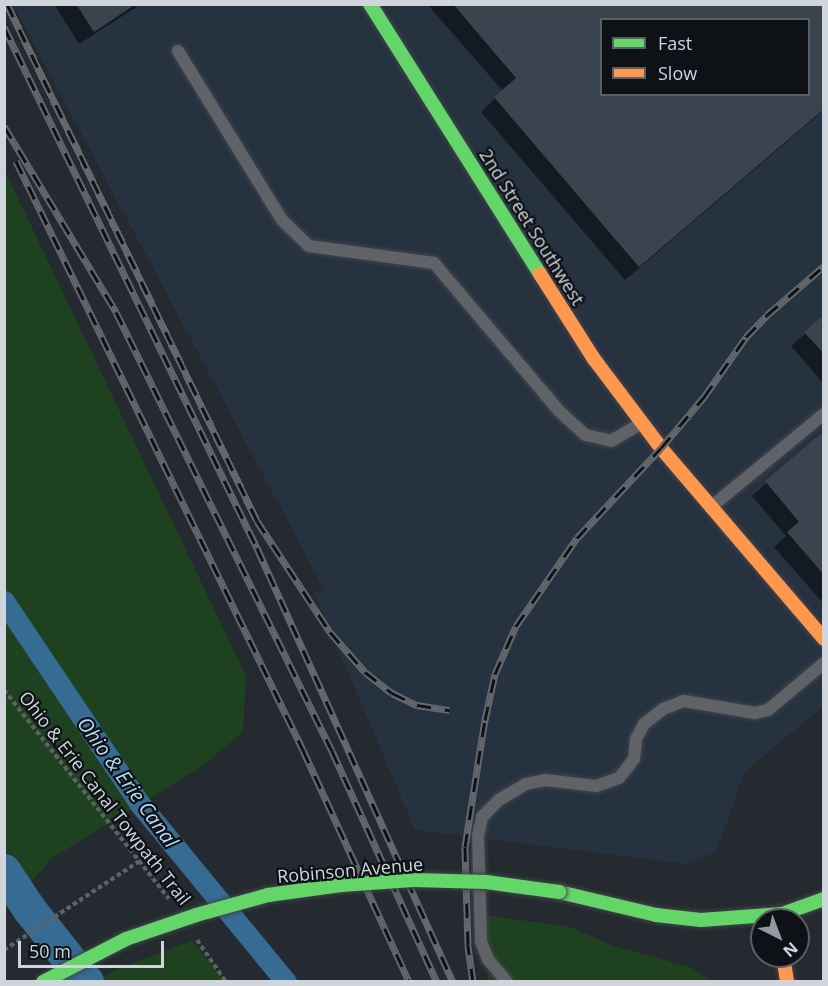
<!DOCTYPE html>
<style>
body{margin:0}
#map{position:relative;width:828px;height:986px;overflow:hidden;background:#252a30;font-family:"Open Sans",sans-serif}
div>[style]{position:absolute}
.built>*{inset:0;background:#263240}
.green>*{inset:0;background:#1e411f}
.shadow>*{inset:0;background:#0007}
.canal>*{height:21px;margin:-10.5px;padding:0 10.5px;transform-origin:10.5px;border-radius:10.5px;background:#366c94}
.river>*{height:34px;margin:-17px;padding:0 17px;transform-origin:17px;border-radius:17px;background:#366c94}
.building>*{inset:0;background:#3a444f}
.path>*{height:4px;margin-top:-2px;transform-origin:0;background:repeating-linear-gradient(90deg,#5e6266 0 4.5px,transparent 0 7.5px)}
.roads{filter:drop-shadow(0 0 2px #41454b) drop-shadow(0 0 2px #41454b)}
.lane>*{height:12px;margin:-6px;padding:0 6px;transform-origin:6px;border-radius:6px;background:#5f6266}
.fast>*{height:14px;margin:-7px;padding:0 7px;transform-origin:7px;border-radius:7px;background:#63d668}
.slow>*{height:14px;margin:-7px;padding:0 7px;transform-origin:7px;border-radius:7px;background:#ff974d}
.rail>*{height:7px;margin-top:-3.5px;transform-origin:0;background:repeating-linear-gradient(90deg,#0e1217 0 14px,#64676c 0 28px);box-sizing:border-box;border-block:2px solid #64676c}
.bridges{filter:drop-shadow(0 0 2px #41454b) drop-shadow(0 0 2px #41454b)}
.fast-bridge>*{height:14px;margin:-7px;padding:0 7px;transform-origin:7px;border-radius:7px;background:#63d668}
span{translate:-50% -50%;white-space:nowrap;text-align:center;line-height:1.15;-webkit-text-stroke:4.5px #0e1217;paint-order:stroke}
.street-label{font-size:18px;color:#cfd5db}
.water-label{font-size:20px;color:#bbdbf4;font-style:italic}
.frame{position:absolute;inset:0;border:6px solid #cfd5db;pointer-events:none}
.legend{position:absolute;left:600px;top:18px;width:210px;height:78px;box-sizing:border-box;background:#0e1217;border:2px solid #5b6065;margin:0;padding:8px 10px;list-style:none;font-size:18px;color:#cfd5db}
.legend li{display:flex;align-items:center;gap:12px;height:30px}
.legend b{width:30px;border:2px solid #5b6065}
.north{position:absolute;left:750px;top:908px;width:60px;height:60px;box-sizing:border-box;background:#0e1217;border:2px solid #5b6065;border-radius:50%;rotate:138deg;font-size:16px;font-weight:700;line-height:24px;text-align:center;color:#cfd5db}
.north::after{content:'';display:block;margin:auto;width:21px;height:27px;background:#94999f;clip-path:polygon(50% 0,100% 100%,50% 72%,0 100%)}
.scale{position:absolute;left:18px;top:941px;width:146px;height:27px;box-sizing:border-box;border:3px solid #cfd5db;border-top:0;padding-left:8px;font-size:18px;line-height:21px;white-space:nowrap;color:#cfd5db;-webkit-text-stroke:4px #0e1217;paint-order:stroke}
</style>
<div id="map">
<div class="built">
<div style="clip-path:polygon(evenodd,13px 5px,823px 5px,823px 707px,745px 771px,716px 852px,687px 864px,415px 830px,314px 593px,325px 591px,13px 5px,602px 20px,808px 20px,808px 94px,602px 94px,602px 20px)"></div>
</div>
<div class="green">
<div style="clip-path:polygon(5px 171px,246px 676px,243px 732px,200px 768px,52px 858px,5px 912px)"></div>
<div style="clip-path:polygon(486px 915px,570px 927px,614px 946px,690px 967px,712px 981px,488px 981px)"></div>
<div style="clip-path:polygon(192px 941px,225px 981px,94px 981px,127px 965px)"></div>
</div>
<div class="shadow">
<div style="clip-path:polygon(54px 4px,141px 4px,79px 44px)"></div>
<div style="clip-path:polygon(evenodd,427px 4px,824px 4px,824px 110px,625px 280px,481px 112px,503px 91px,427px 4px,602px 20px,808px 20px,808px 94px,602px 94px,602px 20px)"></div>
<div style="clip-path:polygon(824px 317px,824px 384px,791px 346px)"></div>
<div style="clip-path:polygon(824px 433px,824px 604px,774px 547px,786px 536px,752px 496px)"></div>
</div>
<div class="canal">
<div style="left:4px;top:601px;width:243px;rotate:56.2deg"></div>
<div style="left:139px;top:803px;width:232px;rotate:50.6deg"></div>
</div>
<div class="river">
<div style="left:4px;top:871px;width:47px;rotate:56.3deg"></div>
<div style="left:30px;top:910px;width:92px;rotate:51.6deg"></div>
</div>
<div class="building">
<div style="clip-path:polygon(76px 4px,136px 4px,94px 32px)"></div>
<div style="clip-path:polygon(evenodd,453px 4px,824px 4px,824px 109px,639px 267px,494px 97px,516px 78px,453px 4px,602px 20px,808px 20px,808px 94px,602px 94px,602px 20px)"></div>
<div style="clip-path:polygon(824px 315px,824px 354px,804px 332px)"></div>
<div style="clip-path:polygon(824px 431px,824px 575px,787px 532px,799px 522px,765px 481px)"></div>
</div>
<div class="path">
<div style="left:4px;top:690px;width:266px;rotate:51.7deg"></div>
<div style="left:197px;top:940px;width:51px;rotate:55.4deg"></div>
<div style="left:4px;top:950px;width:164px;rotate:-33.3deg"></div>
</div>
<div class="roads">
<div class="lane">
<div style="left:178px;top:51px;width:198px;rotate:58.4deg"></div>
<div style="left:282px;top:220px;width:37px;rotate:44deg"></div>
<div style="left:309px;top:246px;width:126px;rotate:7.7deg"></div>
<div style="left:434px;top:263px;width:194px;rotate:49.8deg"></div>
<div style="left:559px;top:411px;width:36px;rotate:42deg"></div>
<div style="left:586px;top:435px;width:26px;rotate:13deg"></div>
<div style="left:611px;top:441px;width:34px;rotate:-30deg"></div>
<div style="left:711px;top:507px;width:146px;rotate:-39.5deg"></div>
<div style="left:507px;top:982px;width:30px;rotate:-130deg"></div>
<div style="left:488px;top:959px;width:18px;rotate:-112deg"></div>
<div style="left:481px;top:942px;width:106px;rotate:-91.6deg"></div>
<div style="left:478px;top:836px;width:19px;rotate:-78deg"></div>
<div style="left:482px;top:817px;width:24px;rotate:-45deg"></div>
<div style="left:499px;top:800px;width:31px;rotate:-31deg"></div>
<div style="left:526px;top:784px;width:19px;rotate:-12deg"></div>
<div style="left:545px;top:780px;width:51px;rotate:6.7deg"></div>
<div style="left:596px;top:786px;width:24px;rotate:-19deg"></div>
<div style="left:619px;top:778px;width:24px;rotate:-52deg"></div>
<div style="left:634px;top:759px;width:20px;rotate:-84deg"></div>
<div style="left:636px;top:739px;width:17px;rotate:-62deg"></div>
<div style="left:644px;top:724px;width:24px;rotate:-38deg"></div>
<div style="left:663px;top:709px;width:22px;rotate:-21deg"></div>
<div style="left:684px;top:701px;width:72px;rotate:9.6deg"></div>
<div style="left:755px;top:713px;width:13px;rotate:-13deg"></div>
<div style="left:768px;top:710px;width:73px;rotate:-40deg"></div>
</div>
<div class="fast">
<div style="left:370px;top:4px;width:319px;rotate:57.8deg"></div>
<div style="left:559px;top:892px;width:100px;rotate:13.3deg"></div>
<div style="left:656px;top:915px;width:45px;rotate:6.3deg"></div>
<div style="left:701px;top:920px;width:81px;rotate:-4.2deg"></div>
<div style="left:782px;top:914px;width:45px;rotate:-19.7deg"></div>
</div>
<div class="slow">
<div style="left:540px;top:274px;width:101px;rotate:57.6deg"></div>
<div style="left:594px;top:359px;width:111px;rotate:53deg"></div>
<div style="left:661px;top:448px;width:251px;rotate:49.5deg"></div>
<div style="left:783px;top:956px;width:26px;rotate:81deg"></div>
</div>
</div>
<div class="rail">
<div style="left:7px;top:4px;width:574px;rotate:64.19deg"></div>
<div style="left:257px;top:521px;width:133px;rotate:56.7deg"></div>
<div style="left:330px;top:632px;width:53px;rotate:48.8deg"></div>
<div style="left:365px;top:672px;width:34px;rotate:38deg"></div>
<div style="left:392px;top:693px;width:28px;rotate:26deg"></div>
<div style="left:417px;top:705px;width:33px;rotate:9deg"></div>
<div style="left:4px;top:27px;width:579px;rotate:64.1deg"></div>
<div style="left:257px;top:548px;width:476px;rotate:65.7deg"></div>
<div style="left:4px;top:126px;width:217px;rotate:58.9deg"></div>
<div style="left:116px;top:312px;width:489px;rotate:63.8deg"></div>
<div style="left:332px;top:751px;width:254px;rotate:65.6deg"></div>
<div style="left:16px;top:161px;width:655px;rotate:64.02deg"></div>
<div style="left:303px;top:750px;width:255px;rotate:65.4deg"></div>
<div style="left:473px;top:982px;width:37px;rotate:-98deg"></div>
<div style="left:468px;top:945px;width:98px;rotate:-91.8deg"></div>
<div style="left:465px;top:847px;width:129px;rotate:-81.1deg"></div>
<div style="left:485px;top:720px;width:47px;rotate:-77.7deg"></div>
<div style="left:495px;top:674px;width:52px;rotate:-66.4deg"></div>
<div style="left:516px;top:626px;width:107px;rotate:-55.3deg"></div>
<div style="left:577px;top:538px;width:123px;rotate:-47deg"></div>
<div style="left:661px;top:448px;width:67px;rotate:-49.9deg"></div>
<div style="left:704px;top:397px;width:73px;rotate:-55deg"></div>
<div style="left:746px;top:337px;width:30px;rotate:-46deg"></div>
<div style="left:767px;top:315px;width:75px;rotate:-40.7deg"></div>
</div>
<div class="bridges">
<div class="fast-bridge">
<div style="left:43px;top:982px;width:93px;rotate:-27.4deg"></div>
<div style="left:126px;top:939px;width:74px;rotate:-18.9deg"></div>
<div style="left:196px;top:915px;width:75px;rotate:-15.5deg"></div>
<div style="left:268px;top:895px;width:74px;rotate:-7.8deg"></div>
<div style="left:341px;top:885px;width:72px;rotate:-4deg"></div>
<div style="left:413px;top:880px;width:73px;rotate:1.6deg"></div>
<div style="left:486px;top:882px;width:74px;rotate:7.8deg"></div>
</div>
</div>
<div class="street-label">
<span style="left:532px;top:227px;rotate:58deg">2nd Street Southwest</span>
<span style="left:105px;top:798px;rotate:52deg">Ohio &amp; Erie Canal Towpath Trail</span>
<span style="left:350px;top:870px;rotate:-5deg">Robinson Avenue</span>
</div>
<div class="water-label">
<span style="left:128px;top:782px;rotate:54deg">Ohio &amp; Erie Canal</span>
</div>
<div class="frame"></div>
<ul class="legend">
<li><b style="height:8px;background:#63d668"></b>Fast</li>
<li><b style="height:8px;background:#ff974d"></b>Slow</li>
</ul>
<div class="north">N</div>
<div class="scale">50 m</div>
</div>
